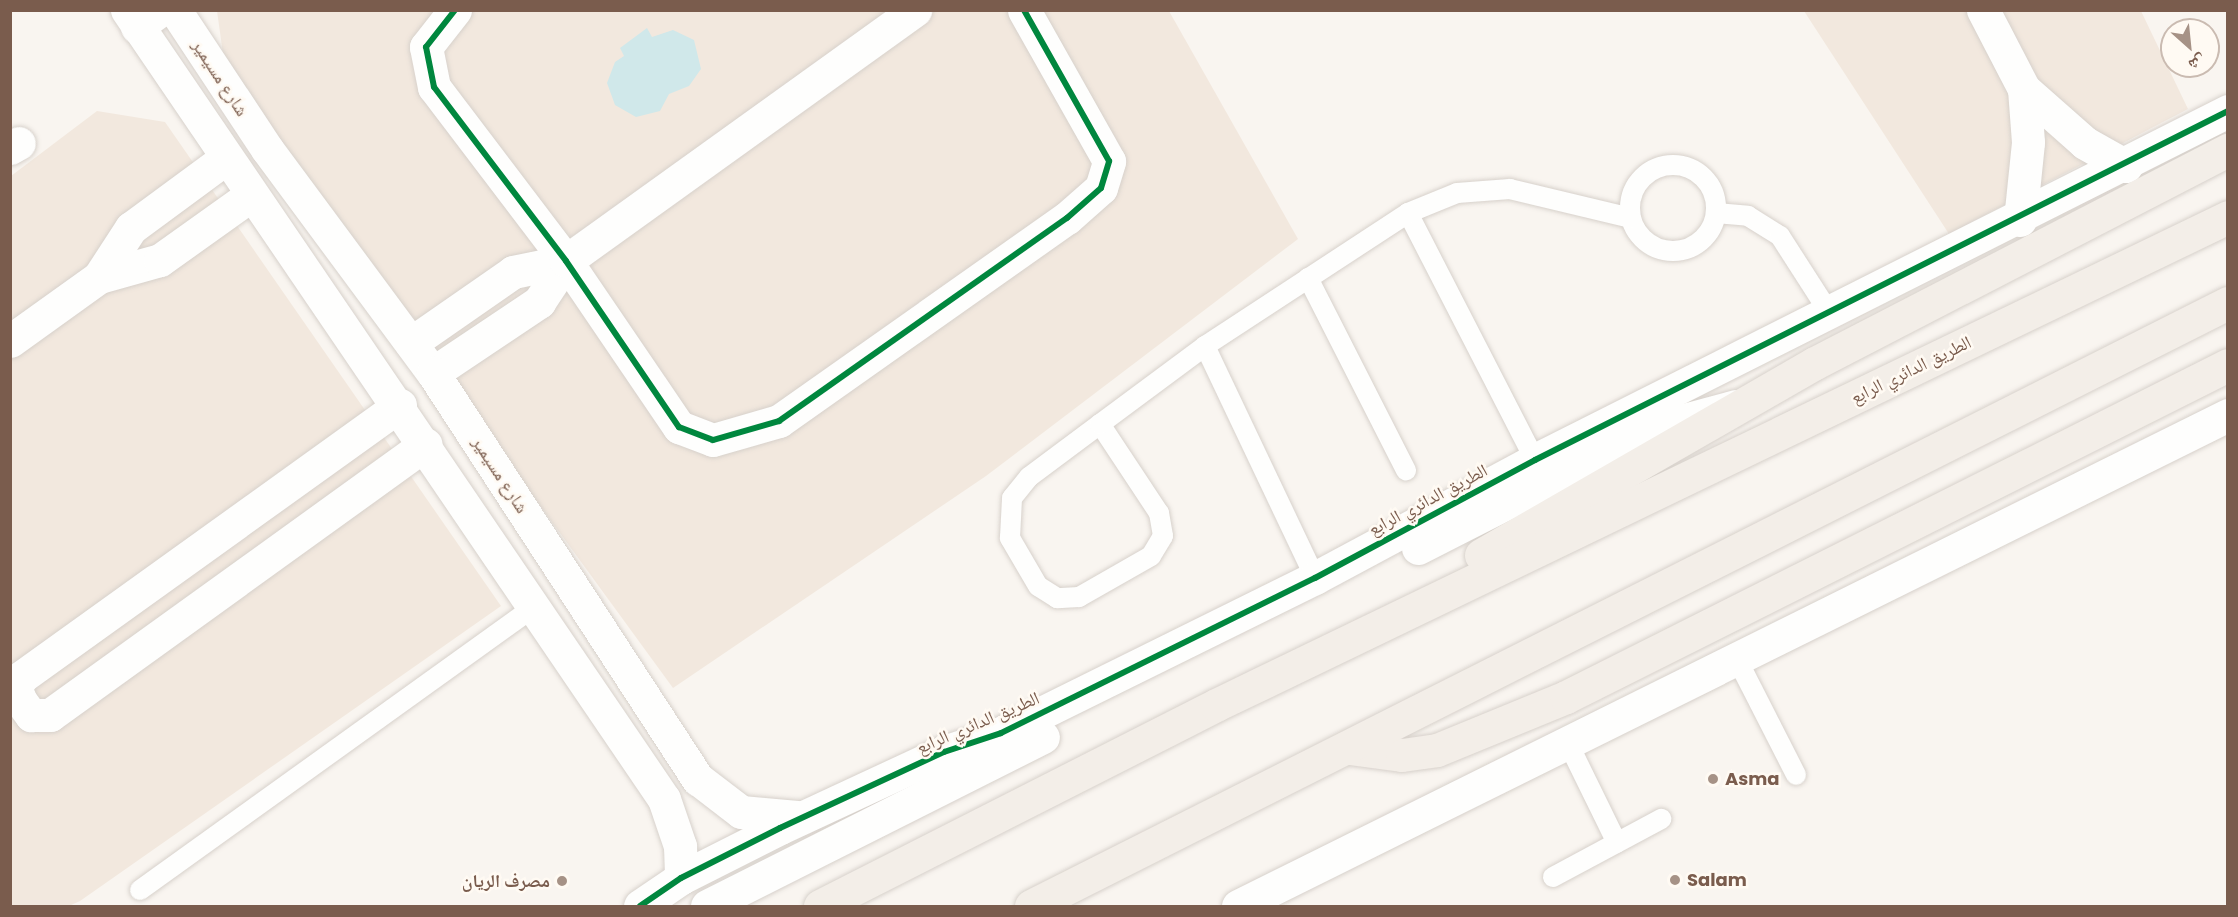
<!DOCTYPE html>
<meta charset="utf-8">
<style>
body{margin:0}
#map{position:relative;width:2238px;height:917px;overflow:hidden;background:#f9f5f0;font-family:Poppins,"Noto Naskh Arabic",sans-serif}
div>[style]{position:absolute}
.residential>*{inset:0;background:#f2e8de}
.water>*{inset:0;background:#d0e8ea}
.roads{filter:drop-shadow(0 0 2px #d7d1cb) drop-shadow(0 0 2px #d7d1cb)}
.lane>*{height:20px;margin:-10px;padding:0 10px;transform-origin:10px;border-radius:10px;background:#fefefd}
.lane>.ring{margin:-10px;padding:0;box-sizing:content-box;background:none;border:20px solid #fefefd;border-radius:50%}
.street>*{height:33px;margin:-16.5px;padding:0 16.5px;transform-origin:16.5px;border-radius:16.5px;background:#fefefd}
.secondary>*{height:33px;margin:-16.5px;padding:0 16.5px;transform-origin:16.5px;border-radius:16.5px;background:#fefefd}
.primary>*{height:33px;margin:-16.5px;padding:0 16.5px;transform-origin:16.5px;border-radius:16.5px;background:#f3eee8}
.cycleway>*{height:6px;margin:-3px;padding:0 3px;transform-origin:3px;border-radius:3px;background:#00873e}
.dots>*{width:16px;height:16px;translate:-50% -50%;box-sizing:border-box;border:3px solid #fffaf3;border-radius:50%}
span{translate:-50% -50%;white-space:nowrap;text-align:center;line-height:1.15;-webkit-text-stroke:5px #fffaf3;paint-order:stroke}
.street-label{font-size:18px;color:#7a5c4d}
.poi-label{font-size:18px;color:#7a5c4d;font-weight:700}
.left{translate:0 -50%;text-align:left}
.right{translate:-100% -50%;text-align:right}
.frame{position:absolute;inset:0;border:12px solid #7a5c4d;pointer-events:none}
.north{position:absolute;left:2160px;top:18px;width:60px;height:60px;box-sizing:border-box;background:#fffaf3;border:2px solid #cabbb1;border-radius:50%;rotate:153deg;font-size:16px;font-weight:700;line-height:24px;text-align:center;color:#7a5c4d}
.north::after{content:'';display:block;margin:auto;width:21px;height:27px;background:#a69286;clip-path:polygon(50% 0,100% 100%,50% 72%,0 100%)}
</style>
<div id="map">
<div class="residential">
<div style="clip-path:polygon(217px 11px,1169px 11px,1298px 239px,986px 476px,673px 688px,226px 75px)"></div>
<div style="clip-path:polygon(1804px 11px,2141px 11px,2188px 109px,1949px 234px)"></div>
<div style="clip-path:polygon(97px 111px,165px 122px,501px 606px,80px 901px,69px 906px,11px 906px,11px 176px)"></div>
</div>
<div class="water">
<div style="clip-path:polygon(647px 28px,652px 37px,673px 30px,694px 40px,701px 69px,689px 86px,669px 94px,660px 111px,636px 117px,615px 105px,607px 83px,615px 62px,624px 56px,620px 48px)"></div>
</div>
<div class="roads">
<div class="lane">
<div class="ring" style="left:1630px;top:165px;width:66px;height:66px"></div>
<div style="left:1408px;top:213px;width:278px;rotate:62.8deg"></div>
<div style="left:1716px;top:213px;width:32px;rotate:5deg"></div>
<div style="left:1748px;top:216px;width:38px;rotate:32deg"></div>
<div style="left:1780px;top:236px;width:93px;rotate:57.3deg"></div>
<div style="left:1308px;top:278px;width:216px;rotate:63deg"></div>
<div style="left:1205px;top:346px;width:257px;rotate:64.6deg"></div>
<div style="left:1100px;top:424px;width:107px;rotate:56.5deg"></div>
<div style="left:1159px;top:513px;width:23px;rotate:80deg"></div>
<div style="left:1163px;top:536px;width:23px;rotate:121deg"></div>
<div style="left:1151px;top:556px;width:83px;rotate:150.3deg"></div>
<div style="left:1079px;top:597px;width:22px;rotate:177deg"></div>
<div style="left:1057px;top:598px;width:22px;rotate:-148deg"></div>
<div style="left:1038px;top:586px;width:56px;rotate:-120.3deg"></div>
<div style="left:1010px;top:538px;width:40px;rotate:-87.1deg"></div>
<div style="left:1012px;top:498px;width:27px;rotate:-51deg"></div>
<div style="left:1029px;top:477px;width:89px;rotate:-36.7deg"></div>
<div style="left:1100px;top:424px;width:131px;rotate:-36.6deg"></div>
<div style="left:1205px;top:346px;width:243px;rotate:-33.2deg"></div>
<div style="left:1408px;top:213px;width:53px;rotate:-22.2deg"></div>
<div style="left:1457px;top:193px;width:53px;rotate:-4.3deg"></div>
<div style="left:1510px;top:189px;width:124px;rotate:13.5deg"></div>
<div style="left:1737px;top:659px;width:130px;rotate:63deg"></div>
<div style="left:1568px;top:743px;width:111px;rotate:63.9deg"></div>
<div style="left:1553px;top:877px;width:123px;rotate:-28.2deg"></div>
<div style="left:140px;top:890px;width:486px;rotate:-35.7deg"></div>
</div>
<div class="street">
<div style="left:455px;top:10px;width:47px;rotate:128.1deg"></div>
<div style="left:426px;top:47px;width:41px;rotate:78.7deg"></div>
<div style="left:434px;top:87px;width:218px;rotate:52.8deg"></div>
<div style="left:566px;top:261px;width:201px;rotate:55.8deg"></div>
<div style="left:679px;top:427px;width:36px;rotate:21deg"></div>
<div style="left:713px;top:440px;width:69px;rotate:-16.1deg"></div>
<div style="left:779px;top:421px;width:352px;rotate:-35.2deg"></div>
<div style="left:1067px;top:218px;width:45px;rotate:-41.4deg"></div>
<div style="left:1101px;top:188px;width:28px;rotate:-73deg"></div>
<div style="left:1109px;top:161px;width:173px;rotate:-119.4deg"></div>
<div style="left:1983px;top:10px;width:89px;rotate:62.6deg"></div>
<div style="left:2024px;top:89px;width:81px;rotate:41.5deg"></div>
<div style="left:2085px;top:143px;width:47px;rotate:29.3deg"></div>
<div style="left:137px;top:27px;width:29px;rotate:-36deg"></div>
<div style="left:10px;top:148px;width:10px;rotate:-29deg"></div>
<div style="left:2020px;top:220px;width:78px;rotate:-84.1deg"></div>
<div style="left:2028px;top:142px;width:53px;rotate:-94.3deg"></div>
<div style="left:99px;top:277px;width:59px;rotate:-56.9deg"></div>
<div style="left:131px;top:228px;width:118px;rotate:-36.4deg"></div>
<div style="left:10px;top:341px;width:110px;rotate:-35.7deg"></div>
<div style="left:99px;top:277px;width:63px;rotate:-15.6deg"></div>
<div style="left:160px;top:260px;width:112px;rotate:-35.5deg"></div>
<div style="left:411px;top:343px;width:124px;rotate:-34.8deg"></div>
<div style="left:513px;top:272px;width:54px;rotate:-11.7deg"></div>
<div style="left:433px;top:373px;width:128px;rotate:-33.8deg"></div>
<div style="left:539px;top:302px;width:49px;rotate:-56.6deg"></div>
<div style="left:566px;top:261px;width:430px;rotate:-35.7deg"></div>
<div style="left:400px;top:405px;width:466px;rotate:144.3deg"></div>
<div style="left:22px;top:677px;width:11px;rotate:128deg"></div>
<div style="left:15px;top:686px;width:15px;rotate:70deg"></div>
<div style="left:20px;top:700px;width:19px;rotate:54deg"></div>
<div style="left:31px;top:715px;width:19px"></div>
<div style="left:50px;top:715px;width:463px;rotate:-35.8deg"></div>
<div style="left:1238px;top:906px;width:1105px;rotate:-26.38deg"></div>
</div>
<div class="secondary">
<div style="left:127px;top:10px;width:954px;rotate:55.76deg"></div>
<div style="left:664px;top:799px;width:50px;rotate:71.2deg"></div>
<div style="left:680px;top:846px;width:32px;rotate:88deg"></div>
<div style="left:175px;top:10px;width:167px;rotate:56.5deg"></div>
<div style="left:267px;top:149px;width:279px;rotate:53.5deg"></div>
<div style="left:433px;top:373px;width:485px;rotate:56.9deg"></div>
<div style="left:698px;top:779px;width:54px;rotate:37.5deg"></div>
<div style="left:741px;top:812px;width:56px;rotate:5.1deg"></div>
<div style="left:1418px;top:548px;width:266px;rotate:-26.9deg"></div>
<div style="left:1655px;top:428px;width:84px;rotate:-15.2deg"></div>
<div style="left:640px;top:906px;width:50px;rotate:-34.3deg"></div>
<div style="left:681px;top:878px;width:111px;rotate:-26.8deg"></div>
<div style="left:780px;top:828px;width:181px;rotate:-24.9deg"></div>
<div style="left:944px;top:752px;width:60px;rotate:-18.4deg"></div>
<div style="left:1001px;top:733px;width:350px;rotate:-26.3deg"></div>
<div style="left:1315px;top:578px;width:250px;rotate:-28.2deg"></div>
<div style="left:1535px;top:460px;width:776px;rotate:-26.73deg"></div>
<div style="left:707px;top:906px;width:376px;rotate:-26.7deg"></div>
</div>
<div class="primary">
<div style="left:1481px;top:555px;width:385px;rotate:-29.9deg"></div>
<div style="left:1815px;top:363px;width:465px;rotate:-27.3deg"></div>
<div style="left:1349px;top:748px;width:53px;rotate:7.5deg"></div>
<div style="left:1402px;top:755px;width:35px;rotate:-8deg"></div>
<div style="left:1437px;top:750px;width:139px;rotate:-22.3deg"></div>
<div style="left:1566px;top:697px;width:741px;rotate:-26.63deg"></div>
<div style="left:820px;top:906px;width:444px;rotate:-26.9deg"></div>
<div style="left:1216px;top:705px;width:1124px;rotate:-25.74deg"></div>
<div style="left:1031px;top:906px;width:1340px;rotate:-26.74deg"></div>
</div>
</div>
<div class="cycleway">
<div style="left:455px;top:10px;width:47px;rotate:128.1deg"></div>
<div style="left:426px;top:47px;width:41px;rotate:78.7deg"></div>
<div style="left:434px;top:87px;width:218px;rotate:52.8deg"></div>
<div style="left:566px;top:261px;width:201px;rotate:55.8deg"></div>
<div style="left:679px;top:427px;width:36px;rotate:21deg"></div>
<div style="left:713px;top:440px;width:69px;rotate:-16.1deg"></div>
<div style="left:779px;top:421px;width:352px;rotate:-35.2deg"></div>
<div style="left:1067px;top:218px;width:45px;rotate:-41.4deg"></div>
<div style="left:1101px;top:188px;width:28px;rotate:-73deg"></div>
<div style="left:1109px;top:161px;width:173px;rotate:-119.4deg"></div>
<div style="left:640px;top:906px;width:50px;rotate:-34.3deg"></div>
<div style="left:681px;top:878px;width:111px;rotate:-26.8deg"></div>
<div style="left:780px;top:828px;width:181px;rotate:-24.9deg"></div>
<div style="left:944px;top:752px;width:60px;rotate:-18.4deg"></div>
<div style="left:1001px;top:733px;width:350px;rotate:-26.3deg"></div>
<div style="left:1315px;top:578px;width:250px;rotate:-28.2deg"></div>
<div style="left:1535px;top:460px;width:776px;rotate:-26.73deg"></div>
</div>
<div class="dots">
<div style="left:1713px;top:779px;background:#a69286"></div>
<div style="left:1675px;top:880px;background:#a69286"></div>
<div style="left:562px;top:881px;background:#a69286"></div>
</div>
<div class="street-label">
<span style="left:220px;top:78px;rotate:57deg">شارع مسيمير</span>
<span style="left:1911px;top:370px;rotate:-26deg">الطريق الدائري الرابع</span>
<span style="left:500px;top:475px;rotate:57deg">شارع مسيمير</span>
<span style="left:1428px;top:500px;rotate:-28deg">الطريق الدائري الرابع</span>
<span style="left:978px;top:723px;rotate:-23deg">الطريق الدائري الرابع</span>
</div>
<div class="poi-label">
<span class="left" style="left:1725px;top:779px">Asma</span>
<span class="left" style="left:1687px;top:880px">Salam</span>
<span class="right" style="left:550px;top:881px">مصرف الريان</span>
</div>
<div class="frame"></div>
<div class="north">ش</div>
</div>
